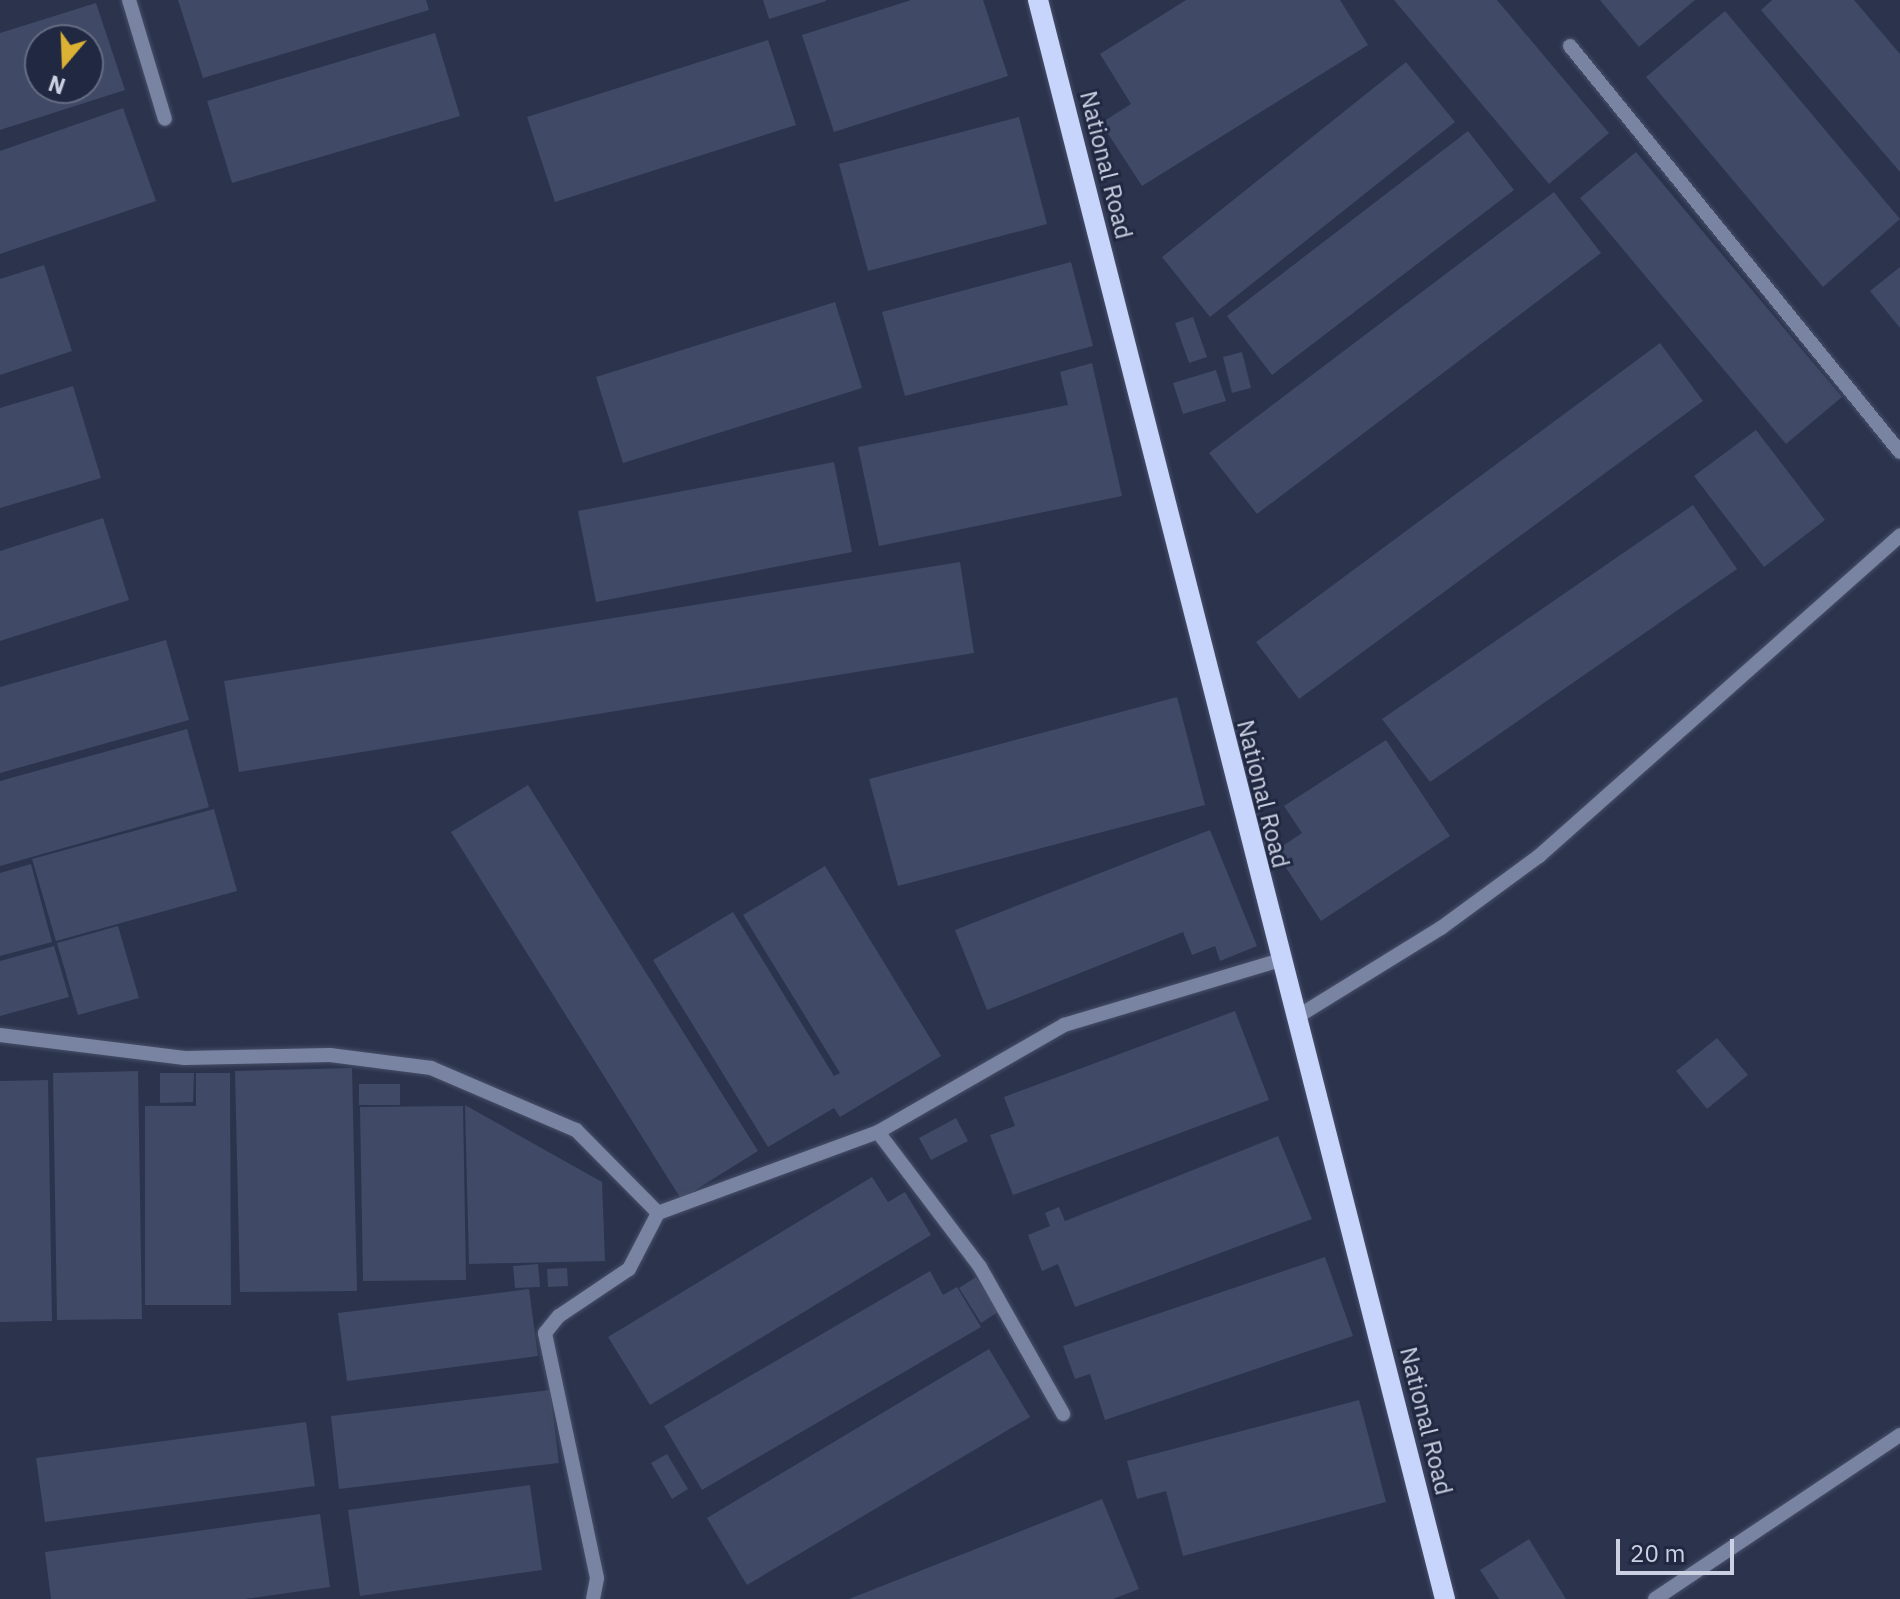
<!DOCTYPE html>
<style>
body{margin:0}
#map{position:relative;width:1900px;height:1599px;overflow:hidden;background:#2b334d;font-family:"IBM Plex Sans",sans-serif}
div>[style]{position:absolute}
.building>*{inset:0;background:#404965}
.roads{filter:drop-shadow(0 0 2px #484f68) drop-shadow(0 0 2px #484f68)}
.minor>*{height:14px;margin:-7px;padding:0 7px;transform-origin:7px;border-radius:7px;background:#7984a3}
.major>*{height:20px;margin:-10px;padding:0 10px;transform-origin:10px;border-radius:10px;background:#c7d4fb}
span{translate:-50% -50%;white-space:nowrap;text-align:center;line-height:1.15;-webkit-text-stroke:6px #212942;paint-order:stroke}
.street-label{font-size:24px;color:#cbd1e2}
.north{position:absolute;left:24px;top:24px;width:80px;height:80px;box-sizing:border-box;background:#212942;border:2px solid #656c82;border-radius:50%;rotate:199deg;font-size:22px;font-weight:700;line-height:32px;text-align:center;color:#cbd1e2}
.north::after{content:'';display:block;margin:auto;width:28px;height:36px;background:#dbb233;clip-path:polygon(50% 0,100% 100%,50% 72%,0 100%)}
.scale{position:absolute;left:1616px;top:1539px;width:118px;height:36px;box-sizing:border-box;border:4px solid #cbd1e2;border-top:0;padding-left:10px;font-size:24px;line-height:28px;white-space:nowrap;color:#cbd1e2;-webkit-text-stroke:6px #212942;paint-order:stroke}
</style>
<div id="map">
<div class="building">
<div style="clip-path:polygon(178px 0,426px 0,429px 10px,203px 78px)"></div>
<div style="clip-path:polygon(763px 0,826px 0,826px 1px,769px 19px)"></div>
<div style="clip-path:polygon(911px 0,983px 0,1008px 76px,834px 132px,802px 35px)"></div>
<div style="clip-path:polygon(1186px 0,1340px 0,1368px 45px,1142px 186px,1101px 123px,1131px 104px,1100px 54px)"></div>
<div style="clip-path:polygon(1394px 0,1497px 0,1609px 133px,1549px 184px)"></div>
<div style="clip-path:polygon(1600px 0,1695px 0,1639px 47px)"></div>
<div style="clip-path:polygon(1772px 0,1854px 0,1900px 54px,1900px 172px,1761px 10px)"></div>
<div style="clip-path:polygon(evenodd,96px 3px,125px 90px,0 130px,0 33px,96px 3px,40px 40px,88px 40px,88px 88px,40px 88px,40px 40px)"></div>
<div style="clip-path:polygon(1725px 11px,1900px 219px,1823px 287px,1646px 77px)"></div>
<div style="clip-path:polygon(435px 33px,460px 116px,232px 183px,207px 101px)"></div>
<div style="clip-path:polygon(768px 40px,796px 125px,555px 202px,527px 117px)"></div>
<div style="clip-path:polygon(1406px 62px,1455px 122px,1210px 317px,1162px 257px)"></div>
<div style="clip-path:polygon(123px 108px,156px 201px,0 254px,0 151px)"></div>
<div style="clip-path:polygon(1019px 117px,1047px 224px,868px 271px,839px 164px)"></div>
<div style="clip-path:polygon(1468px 131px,1514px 190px,1272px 375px,1227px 316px)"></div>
<div style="clip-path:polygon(1636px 152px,1842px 397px,1786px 444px,1580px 198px)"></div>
<div style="clip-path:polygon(1554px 192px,1601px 253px,1257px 514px,1209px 453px)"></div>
<div style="clip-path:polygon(1071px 262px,1093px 346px,905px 396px,882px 312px)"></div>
<div style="clip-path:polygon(44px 265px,72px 351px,0 375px,0 279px)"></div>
<div style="clip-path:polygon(1900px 267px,1900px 328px,1870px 291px)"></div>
<div style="clip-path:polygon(835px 302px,862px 388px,623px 463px,596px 377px)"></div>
<div style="clip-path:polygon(1193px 317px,1207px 357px,1189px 363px,1175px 323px)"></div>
<div style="clip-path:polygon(1660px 343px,1703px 401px,1299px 699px,1256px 642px)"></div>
<div style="clip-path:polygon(1242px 352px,1251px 388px,1232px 393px,1223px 357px)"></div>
<div style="clip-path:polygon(1092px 363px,1122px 496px,879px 546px,858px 447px,1068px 405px,1060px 372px)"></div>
<div style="clip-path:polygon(1216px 370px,1226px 401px,1183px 414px,1173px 383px)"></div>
<div style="clip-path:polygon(73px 386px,101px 478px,0 508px,0 408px)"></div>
<div style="clip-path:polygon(1756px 430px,1825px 520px,1764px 567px,1694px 476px)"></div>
<div style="clip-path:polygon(834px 462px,852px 552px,596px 602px,578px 511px)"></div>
<div style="clip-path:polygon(1693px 505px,1737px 569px,1430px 782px,1382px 719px)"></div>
<div style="clip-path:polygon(103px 518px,129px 600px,0 641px,0 551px)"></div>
<div style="clip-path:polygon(960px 562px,974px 653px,239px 772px,224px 681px)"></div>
<div style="clip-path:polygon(166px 640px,189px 720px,0 773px,0 687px)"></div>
<div style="clip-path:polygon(1177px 697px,1205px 805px,898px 886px,869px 779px)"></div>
<div style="clip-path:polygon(187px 729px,209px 807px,0 866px,0 781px)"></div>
<div style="clip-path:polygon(1386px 740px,1450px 836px,1321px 921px,1275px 851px,1302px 833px,1284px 806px)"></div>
<div style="clip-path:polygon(528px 785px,758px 1151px,681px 1199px,451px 832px)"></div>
<div style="clip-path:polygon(214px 809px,237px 891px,56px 941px,32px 859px)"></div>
<div style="clip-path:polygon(1210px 830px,1257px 946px,1220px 961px,1215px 946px,1192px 955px,1183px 932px,987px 1010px,955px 930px)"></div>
<div style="clip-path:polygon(31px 864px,52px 942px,0 956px,0 873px)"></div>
<div style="clip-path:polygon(825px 866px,941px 1056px,840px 1117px,834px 1108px,768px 1147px,653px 960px,733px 912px,834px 1076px,840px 1073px,743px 915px)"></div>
<div style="clip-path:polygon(118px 926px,139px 998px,78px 1015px,57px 943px)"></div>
<div style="clip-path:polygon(54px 946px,69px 997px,0 1016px,0 961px)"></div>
<div style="clip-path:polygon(1235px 1011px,1269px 1100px,1013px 1195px,990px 1135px,1015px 1126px,1004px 1097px)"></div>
<div style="clip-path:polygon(1717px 1038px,1748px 1075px,1707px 1109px,1676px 1071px)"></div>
<div style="clip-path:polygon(352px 1068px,357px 1291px,240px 1292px,235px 1071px)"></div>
<div style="clip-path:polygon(138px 1071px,142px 1319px,57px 1320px,53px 1073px)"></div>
<div style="clip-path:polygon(160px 1073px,194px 1073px,193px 1102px,160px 1103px)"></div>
<div style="clip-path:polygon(196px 1073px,230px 1073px,231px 1305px,145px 1305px,145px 1106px,196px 1106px)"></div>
<div style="clip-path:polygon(48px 1080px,52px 1321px,0 1322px,0 1081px)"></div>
<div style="clip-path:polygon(359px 1084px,400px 1084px,400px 1105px,359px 1105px)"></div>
<div style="clip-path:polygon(465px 1105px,602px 1182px,605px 1261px,469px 1264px)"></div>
<div style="clip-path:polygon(463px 1106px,466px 1280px,363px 1281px,360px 1107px)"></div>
<div style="clip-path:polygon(956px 1118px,968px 1141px,931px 1160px,919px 1138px)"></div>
<div style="clip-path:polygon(1278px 1136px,1312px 1219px,1075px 1307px,1058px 1264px,1042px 1271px,1028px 1235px,1050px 1226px,1045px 1213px,1059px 1207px,1065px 1221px)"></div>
<div style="clip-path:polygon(872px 1177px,888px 1202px,905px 1192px,931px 1235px,650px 1405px,608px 1337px)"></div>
<div style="clip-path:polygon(1325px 1257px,1353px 1336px,1105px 1420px,1090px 1374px,1075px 1379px,1063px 1346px)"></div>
<div style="clip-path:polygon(538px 1264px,540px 1287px,515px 1288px,513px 1266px)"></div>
<div style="clip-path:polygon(567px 1268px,568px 1286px,548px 1287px,547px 1269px)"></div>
<div style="clip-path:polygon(930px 1271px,943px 1295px,957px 1287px,981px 1327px,702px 1490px,664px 1426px)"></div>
<div style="clip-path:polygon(976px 1277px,998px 1312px,981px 1323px,959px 1288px)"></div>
<div style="clip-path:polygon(529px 1289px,538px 1356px,347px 1381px,338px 1313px)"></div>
<div style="clip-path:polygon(989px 1349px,1030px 1417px,747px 1585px,707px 1518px)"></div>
<div style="clip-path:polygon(550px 1390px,559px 1463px,339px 1489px,331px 1416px)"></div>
<div style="clip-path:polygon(1359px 1400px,1386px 1502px,1183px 1556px,1166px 1491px,1137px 1499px,1127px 1461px)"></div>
<div style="clip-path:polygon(306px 1422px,315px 1486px,45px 1522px,36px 1458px)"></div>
<div style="clip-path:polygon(667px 1454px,688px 1489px,672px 1499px,651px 1463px)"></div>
<div style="clip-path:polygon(530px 1485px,542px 1570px,360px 1596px,348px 1510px)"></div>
<div style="clip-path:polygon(1102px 1499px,1139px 1589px,1113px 1599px,849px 1599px)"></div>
<div style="clip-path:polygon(320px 1514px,330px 1587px,245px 1599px,51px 1599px,45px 1552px)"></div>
<div style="clip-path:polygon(1529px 1539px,1566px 1599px,1499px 1599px,1480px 1570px)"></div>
</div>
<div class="roads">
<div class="minor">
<div style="left:129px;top:0;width:124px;rotate:73.2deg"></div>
<div style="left:1570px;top:46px;width:523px;rotate:50.9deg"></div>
<div style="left:1295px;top:1018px;width:172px;rotate:-31.7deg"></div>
<div style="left:1441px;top:928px;width:122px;rotate:-36.3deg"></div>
<div style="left:1539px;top:856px;width:483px;rotate:-41.6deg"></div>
<div style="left:0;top:1035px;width:186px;rotate:7.1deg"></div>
<div style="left:185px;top:1058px;width:145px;rotate:-1.2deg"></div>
<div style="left:330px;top:1055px;width:102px;rotate:7.3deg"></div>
<div style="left:431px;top:1068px;width:158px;rotate:23.2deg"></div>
<div style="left:576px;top:1130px;width:117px;rotate:45.3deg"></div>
<div style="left:878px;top:1132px;width:169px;rotate:52.9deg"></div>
<div style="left:980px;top:1267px;width:169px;rotate:60.5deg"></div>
<div style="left:593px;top:1599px;width:21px;rotate:-79deg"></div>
<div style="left:597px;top:1578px;width:250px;rotate:-102deg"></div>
<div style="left:545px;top:1333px;width:22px;rotate:-51deg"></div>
<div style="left:559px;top:1316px;width:84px;rotate:-33.9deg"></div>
<div style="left:629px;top:1269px;width:63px;rotate:-62.6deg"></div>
<div style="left:658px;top:1213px;width:234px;rotate:-20.2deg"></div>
<div style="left:878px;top:1132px;width:215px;rotate:-29.9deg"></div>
<div style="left:1064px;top:1025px;width:223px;rotate:-16.7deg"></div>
<div style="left:1655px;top:1599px;width:295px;rotate:-33.8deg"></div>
</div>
<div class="major">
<div style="left:1038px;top:0;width:1650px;rotate:75.72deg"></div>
</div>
</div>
<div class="street-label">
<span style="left:1106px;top:165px;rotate:76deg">National Road</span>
<span style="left:1263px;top:794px;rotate:76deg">National Road</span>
<span style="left:1426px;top:1421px;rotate:76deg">National Road</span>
</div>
<div class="north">N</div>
<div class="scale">20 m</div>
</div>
